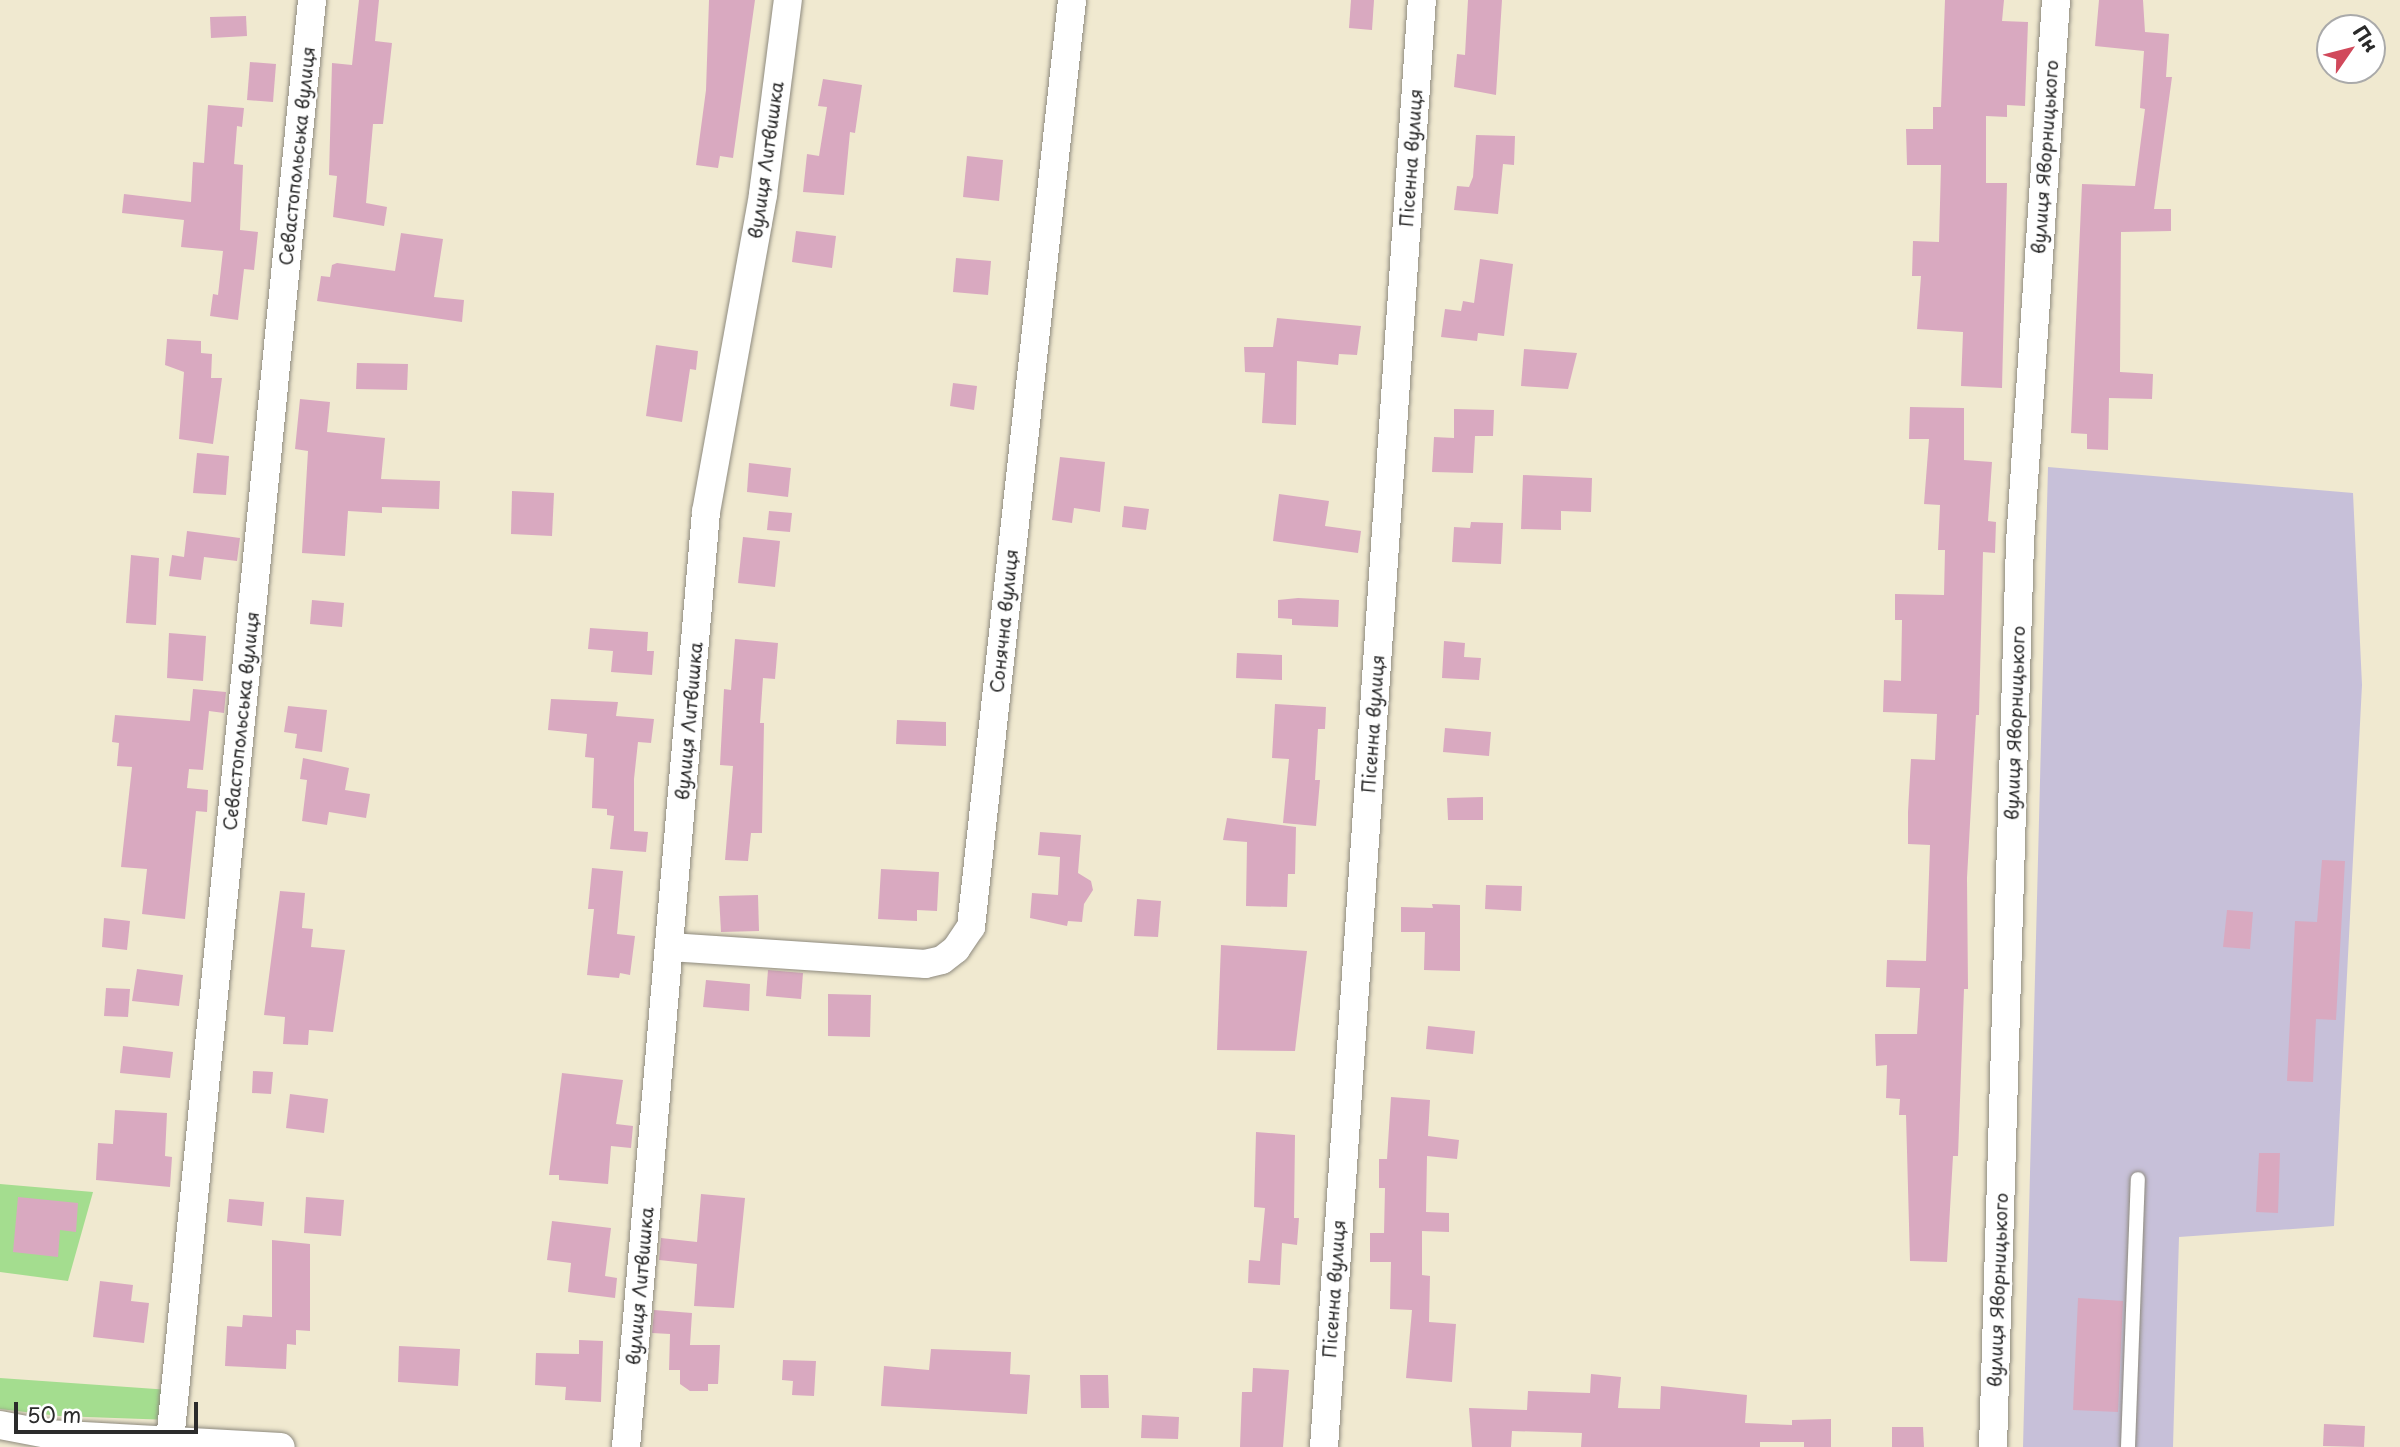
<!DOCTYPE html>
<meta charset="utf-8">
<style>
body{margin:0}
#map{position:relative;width:2400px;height:1447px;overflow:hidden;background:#f0e9d0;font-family:"Playpen Sans",sans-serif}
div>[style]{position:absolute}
.industrial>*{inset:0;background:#c7c0d9}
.green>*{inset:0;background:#a4dd8f}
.building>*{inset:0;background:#d9a9c0}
.roads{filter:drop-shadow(0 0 2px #8e8a7e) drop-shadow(0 0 2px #8e8a7e)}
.service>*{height:14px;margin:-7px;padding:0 7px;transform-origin:7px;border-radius:7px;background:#fff}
.minor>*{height:28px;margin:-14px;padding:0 14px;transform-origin:14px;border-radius:14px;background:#fff}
span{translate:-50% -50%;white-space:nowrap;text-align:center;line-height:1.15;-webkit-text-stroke:5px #fff;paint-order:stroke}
.street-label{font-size:18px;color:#2b2b2b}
.north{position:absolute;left:2316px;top:14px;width:70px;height:70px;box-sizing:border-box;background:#fff;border:2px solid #aaa;border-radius:50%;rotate:55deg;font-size:19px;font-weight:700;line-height:28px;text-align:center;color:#2b2b2b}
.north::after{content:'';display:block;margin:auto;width:24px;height:32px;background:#d1495b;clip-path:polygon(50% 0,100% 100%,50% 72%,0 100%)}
.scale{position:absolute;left:14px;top:1402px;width:184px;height:32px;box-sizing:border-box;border:4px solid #2b2b2b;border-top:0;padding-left:9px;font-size:21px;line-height:24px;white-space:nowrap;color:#2b2b2b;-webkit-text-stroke:5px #fff;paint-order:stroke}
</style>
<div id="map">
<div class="industrial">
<div style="clip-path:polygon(2048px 467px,2353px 493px,2362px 685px,2334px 1226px,2179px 1237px,2173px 1447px,2023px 1447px)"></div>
</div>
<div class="green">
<div style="clip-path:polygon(0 1184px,93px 1192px,68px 1281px,0 1272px)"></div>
<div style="clip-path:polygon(0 1378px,170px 1390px,171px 1420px,59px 1416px,0 1409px)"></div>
</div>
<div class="building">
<div style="clip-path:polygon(359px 0,379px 0,375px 41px,392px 43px,383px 124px,373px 124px,366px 203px,387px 207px,384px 226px,333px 217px,337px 176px,329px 175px,332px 63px,352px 65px)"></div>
<div style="clip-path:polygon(709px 0,755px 0,733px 158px,720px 156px,718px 168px,696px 165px,706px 90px)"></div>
<div style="clip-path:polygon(1351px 0,1374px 0,1372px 30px,1349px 28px)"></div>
<div style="clip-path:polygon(1468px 0,1502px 0,1496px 95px,1454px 87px,1457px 54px,1465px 55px)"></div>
<div style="clip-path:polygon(1945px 0,2004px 0,2002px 21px,2028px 22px,2025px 106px,2007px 105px,2007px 117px,1986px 116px,1986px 183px,2007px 183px,2002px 388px,1961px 386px,1963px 332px,1917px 329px,1921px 276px,1912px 276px,1913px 241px,1939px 242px,1941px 165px,1907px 165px,1906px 129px,1933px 129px,1933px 107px,1941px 107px)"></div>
<div style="clip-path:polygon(2099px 0,2143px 0,2145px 32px,2169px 34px,2166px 77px,2172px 77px,2154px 209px,2171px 209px,2171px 231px,2121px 232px,2120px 372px,2153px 374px,2152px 399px,2109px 398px,2108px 450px,2087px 449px,2087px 434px,2071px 433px,2082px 184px,2135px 186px,2145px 109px,2140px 108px,2144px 51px,2095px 46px)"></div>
<div style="clip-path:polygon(246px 16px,247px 36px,211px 38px,210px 17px)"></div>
<div style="clip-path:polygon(250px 62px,276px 64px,273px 102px,247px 100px)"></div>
<div style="clip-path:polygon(823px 79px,862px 85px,855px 133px,850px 132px,844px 195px,803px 192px,807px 154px,819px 156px,827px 107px,818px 106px)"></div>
<div style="clip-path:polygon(208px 105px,244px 108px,242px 127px,237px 126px,234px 164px,243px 165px,240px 230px,258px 232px,254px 270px,244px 269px,238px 320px,210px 316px,213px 294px,218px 295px,223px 251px,181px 247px,184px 220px,122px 213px,124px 194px,191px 202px,193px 162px,204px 163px)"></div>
<div style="clip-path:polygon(1476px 135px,1515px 136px,1514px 165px,1503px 164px,1498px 214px,1454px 210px,1457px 186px,1469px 187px,1473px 177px)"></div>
<div style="clip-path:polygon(967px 156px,1003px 160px,999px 201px,963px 197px)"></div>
<div style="clip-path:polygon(796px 231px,836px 236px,832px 268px,792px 262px)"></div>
<div style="clip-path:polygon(401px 233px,443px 239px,434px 297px,464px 300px,462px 322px,317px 301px,321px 276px,330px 277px,332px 265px,337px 263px,395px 271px)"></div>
<div style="clip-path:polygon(956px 258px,991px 261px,988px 295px,953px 292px)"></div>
<div style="clip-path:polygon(1480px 259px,1513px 264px,1504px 336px,1478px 333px,1477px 341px,1441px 337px,1445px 309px,1461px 311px,1463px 301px,1474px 303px)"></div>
<div style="clip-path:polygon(1277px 318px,1361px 326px,1357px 355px,1339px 354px,1338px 365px,1297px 361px,1296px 425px,1262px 423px,1265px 373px,1245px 372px,1244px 347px,1273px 347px)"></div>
<div style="clip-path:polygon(167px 339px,201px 341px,201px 353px,212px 354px,211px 378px,222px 378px,213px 444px,179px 439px,184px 372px,165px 365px)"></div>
<div style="clip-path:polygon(656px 345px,698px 351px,696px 370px,690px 369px,682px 422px,646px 416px)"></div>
<div style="clip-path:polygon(1524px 349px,1577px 353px,1568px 389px,1521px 386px)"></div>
<div style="clip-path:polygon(357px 363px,408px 364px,407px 390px,356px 389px)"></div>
<div style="clip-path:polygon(953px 383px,977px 386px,974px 410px,950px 406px)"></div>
<div style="clip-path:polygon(300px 399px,330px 402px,327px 432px,385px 438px,381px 479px,440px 481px,439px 509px,382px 507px,382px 513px,348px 511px,345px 556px,302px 553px,308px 451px,295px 449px)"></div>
<div style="clip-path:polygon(1910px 407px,1964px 408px,1964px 460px,1992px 462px,1988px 521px,1996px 522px,1995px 553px,1983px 552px,1979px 715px,1976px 715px,1967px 878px,1968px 989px,1964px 989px,1958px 1156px,1953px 1156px,1947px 1262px,1910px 1261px,1906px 1115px,1899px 1115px,1900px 1099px,1886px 1098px,1887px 1065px,1876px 1066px,1875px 1034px,1917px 1034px,1920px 988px,1886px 987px,1887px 960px,1926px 961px,1930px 845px,1908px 844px,1908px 812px,1911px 759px,1935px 760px,1937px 714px,1883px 712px,1884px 680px,1901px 681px,1902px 620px,1895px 620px,1895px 594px,1944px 595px,1945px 550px,1938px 550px,1940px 505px,1924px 504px,1929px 439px,1909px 439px)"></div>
<div style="clip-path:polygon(1454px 409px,1494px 410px,1493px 436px,1475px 436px,1473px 473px,1432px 472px,1434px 437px,1454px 438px)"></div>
<div style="clip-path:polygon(197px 453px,229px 456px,226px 495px,193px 493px)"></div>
<div style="clip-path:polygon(1060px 457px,1105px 462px,1100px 512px,1074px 508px,1072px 523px,1052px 520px)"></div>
<div style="clip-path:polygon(749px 463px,791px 468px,788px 497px,747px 492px)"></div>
<div style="clip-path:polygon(1523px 475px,1592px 478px,1591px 512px,1561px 511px,1561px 530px,1521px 529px)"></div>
<div style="clip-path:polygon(512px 491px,554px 493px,552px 536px,511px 534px)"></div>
<div style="clip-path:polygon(1279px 494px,1329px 501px,1325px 526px,1361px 531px,1358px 553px,1273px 541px)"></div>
<div style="clip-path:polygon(1124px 506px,1149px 509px,1146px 530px,1122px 527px)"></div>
<div style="clip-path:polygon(769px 511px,792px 513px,790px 532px,767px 530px)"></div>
<div style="clip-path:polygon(1471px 522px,1503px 523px,1501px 564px,1452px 562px,1454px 527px,1470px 528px)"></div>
<div style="clip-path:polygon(187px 531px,240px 538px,237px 561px,204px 557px,201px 580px,169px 576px,172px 555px,184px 557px)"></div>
<div style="clip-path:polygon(743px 537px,780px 541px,775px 587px,738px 583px)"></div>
<div style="clip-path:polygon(131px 555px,159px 558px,156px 625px,126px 623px)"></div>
<div style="clip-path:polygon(1298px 598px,1339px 600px,1338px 627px,1292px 625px,1292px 619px,1278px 618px,1278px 600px)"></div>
<div style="clip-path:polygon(312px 600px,344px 603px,342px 627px,310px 624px)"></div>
<div style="clip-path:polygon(590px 628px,648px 632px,647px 651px,654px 651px,652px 675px,611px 672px,613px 651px,588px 649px)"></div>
<div style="clip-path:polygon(169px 633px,206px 636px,203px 681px,167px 678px)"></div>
<div style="clip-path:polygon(735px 639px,778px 643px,775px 679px,763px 678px,760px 723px,764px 723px,762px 833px,751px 833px,748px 861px,725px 860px,733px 766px,720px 765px,724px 689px,731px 690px)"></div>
<div style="clip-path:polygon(1444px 641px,1465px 643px,1464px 657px,1481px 658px,1479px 680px,1442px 678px)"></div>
<div style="clip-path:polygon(1237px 653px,1282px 655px,1282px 680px,1236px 678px)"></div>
<div style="clip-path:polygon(193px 689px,226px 692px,224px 713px,209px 711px,203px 770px,189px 769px,187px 788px,208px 790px,207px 812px,196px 811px,185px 919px,142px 914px,147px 869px,121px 867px,132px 767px,117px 766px,119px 743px,112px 742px,115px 715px,190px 721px)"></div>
<div style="clip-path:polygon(551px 699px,618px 702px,616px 716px,654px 719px,651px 743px,638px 742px,634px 779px,634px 831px,648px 832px,646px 852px,610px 849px,614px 816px,607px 815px,607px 809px,592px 808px,594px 758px,585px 757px,587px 734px,548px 730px)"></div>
<div style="clip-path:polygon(1275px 704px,1326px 707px,1325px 729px,1318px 729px,1315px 780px,1320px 780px,1316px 826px,1283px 823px,1289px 759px,1272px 758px)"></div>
<div style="clip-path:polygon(288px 706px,327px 710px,322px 752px,295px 748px,297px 734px,284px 732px)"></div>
<div style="clip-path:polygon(897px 720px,946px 722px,946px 746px,896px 744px)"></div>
<div style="clip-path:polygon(1445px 728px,1491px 732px,1489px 756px,1443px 752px)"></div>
<div style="clip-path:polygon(303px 758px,349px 768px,345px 790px,370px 794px,366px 818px,329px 812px,327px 825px,302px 821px,307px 780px,300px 779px)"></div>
<div style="clip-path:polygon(1483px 797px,1483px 820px,1448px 820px,1447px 798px)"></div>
<div style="clip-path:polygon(1227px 818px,1296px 827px,1295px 874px,1288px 874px,1287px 907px,1246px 906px,1247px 842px,1223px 840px)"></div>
<div style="clip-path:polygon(1040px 832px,1081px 835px,1078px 873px,1091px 881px,1093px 890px,1084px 904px,1082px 922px,1068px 921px,1067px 926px,1030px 918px,1032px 893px,1058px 895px,1060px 857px,1038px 855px)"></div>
<div style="clip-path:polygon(2322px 860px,2345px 861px,2336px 1020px,2316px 1019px,2313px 1082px,2287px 1081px,2295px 921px,2317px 922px)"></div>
<div style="clip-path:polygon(592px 868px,623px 871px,617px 934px,635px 936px,630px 975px,620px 973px,619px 978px,587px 975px,594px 909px,588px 909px)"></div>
<div style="clip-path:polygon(881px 869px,939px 872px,937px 911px,917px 910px,917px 921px,878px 919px)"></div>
<div style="clip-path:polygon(1486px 885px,1522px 886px,1521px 911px,1485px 909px)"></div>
<div style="clip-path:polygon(280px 891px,305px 893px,302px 928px,313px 929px,311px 947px,345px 950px,333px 1032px,309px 1030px,308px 1045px,283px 1044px,285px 1017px,264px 1015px)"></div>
<div style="clip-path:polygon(758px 895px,759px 931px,721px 932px,719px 896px)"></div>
<div style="clip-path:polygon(1137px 899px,1161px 901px,1158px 937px,1134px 936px)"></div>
<div style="clip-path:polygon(1432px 904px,1460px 905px,1460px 971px,1424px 970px,1425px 932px,1401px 932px,1401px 907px,1433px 908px)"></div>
<div style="clip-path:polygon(2227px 910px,2253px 912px,2250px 949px,2223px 947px)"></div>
<div style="clip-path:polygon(104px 918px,130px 921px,127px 950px,102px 947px)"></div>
<div style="clip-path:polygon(1221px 945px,1307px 951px,1295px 1051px,1217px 1050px)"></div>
<div style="clip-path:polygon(137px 969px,183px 975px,179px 1006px,132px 1001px)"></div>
<div style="clip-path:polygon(768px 970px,803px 973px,801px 999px,766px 996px)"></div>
<div style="clip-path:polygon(706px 980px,750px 984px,749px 1011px,703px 1007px)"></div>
<div style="clip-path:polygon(106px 988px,130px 989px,128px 1017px,104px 1016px)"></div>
<div style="clip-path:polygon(828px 994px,871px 995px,870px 1037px,828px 1036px)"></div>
<div style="clip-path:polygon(1428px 1026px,1475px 1031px,1473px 1054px,1426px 1049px)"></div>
<div style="clip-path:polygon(123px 1046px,173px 1052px,170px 1078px,120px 1073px)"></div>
<div style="clip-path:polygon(253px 1071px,273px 1072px,271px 1094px,252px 1093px)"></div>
<div style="clip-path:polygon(562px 1073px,623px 1080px,616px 1124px,633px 1126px,631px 1148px,611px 1146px,608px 1184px,559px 1180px,559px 1175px,549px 1175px)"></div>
<div style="clip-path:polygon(290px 1094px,328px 1099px,324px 1133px,286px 1128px)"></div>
<div style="clip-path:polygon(1391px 1097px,1430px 1100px,1428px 1136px,1459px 1140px,1457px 1159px,1427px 1156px,1426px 1212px,1449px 1213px,1449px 1232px,1422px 1231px,1422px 1275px,1430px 1276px,1429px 1322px,1456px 1324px,1452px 1382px,1406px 1378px,1412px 1310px,1390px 1309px,1391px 1262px,1370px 1262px,1370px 1233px,1384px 1233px,1385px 1188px,1379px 1188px,1379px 1159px,1387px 1159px)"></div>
<div style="clip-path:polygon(115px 1110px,167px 1113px,165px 1156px,172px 1157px,170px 1187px,96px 1180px,98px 1143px,113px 1144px)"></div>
<div style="clip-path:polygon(1256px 1132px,1295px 1135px,1294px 1218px,1299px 1218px,1297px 1245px,1282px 1243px,1280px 1285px,1248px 1283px,1249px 1260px,1260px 1261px,1265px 1208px,1254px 1207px)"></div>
<div style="clip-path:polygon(2259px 1153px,2280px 1153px,2278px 1213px,2256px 1212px)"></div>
<div style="clip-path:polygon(701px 1194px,745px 1198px,734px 1308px,694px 1306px,697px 1264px,659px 1260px,661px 1238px,697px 1242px)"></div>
<div style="clip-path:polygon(18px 1197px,78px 1203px,76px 1232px,60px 1230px,58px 1257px,13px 1252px)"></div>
<div style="clip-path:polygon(306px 1197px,344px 1200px,341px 1236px,304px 1233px)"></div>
<div style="clip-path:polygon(229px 1199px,264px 1202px,262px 1226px,227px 1222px)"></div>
<div style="clip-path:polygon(552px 1221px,611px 1228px,605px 1276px,617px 1278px,615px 1298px,568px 1292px,571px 1263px,547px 1260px)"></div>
<div style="clip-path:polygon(272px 1240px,310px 1244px,310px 1331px,296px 1330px,296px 1345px,287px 1344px,286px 1369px,225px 1366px,227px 1326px,242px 1327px,243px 1315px,272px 1317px)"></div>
<div style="clip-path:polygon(100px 1281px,133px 1285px,131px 1301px,149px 1303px,144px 1343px,93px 1337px)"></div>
<div style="clip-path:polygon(2078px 1298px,2123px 1301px,2118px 1412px,2073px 1410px)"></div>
<div style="clip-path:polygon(654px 1310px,692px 1313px,690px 1345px,720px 1345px,718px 1384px,708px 1384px,708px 1391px,690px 1391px,680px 1384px,680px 1370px,669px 1370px,670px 1334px,652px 1333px)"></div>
<div style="clip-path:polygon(579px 1340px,603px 1341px,601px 1402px,565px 1400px,566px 1387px,535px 1385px,536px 1353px,579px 1354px)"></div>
<div style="clip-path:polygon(399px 1346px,460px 1349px,458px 1386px,398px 1382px)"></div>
<div style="clip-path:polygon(931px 1349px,1011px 1352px,1010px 1374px,1030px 1375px,1027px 1414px,881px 1406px,884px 1366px,929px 1370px)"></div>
<div style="clip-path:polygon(783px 1360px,816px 1361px,814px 1396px,792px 1395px,793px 1381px,782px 1380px)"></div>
<div style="clip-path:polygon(1253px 1368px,1289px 1370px,1283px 1447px,1240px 1447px,1242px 1392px,1252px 1392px)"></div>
<div style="clip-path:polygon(1591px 1374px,1621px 1377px,1618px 1408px,1660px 1409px,1661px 1386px,1747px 1395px,1745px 1423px,1792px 1425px,1792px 1420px,1831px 1419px,1831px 1447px,1804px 1447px,1804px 1442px,1760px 1442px,1760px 1447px,1581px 1447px,1582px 1433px,1512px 1431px,1511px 1447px,1472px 1447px,1469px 1408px,1527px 1410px,1528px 1391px,1590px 1393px)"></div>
<div style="clip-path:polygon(1080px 1375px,1108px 1375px,1109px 1408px,1081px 1408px)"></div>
<div style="clip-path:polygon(1142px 1415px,1179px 1417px,1178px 1439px,1141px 1438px)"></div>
<div style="clip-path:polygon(2324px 1424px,2365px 1426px,2364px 1447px,2323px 1446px)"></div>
<div style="clip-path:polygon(1892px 1427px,1923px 1427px,1924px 1447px,1892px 1447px)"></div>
</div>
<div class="roads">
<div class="service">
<div style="left:2128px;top:1447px;width:268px;rotate:-87.9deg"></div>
</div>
<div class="minor">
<div style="left:670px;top:947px;width:256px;rotate:3.8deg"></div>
<div style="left:925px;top:964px;width:17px;rotate:-13deg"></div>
<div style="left:942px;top:960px;width:18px;rotate:-38deg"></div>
<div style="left:956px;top:949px;width:27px;rotate:-56deg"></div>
<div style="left:971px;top:927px;width:932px;rotate:-83.78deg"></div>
<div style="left:0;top:1425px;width:48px;rotate:10.8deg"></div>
<div style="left:47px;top:1434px;width:234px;rotate:3.2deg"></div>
<div style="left:170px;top:1441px;width:1448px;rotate:-84.37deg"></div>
<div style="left:626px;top:1447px;width:938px;rotate:-85.11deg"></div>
<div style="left:706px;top:512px;width:323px;rotate:-79.8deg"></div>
<div style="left:763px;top:194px;width:196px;rotate:-82.7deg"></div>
<div style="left:1324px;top:1447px;width:1450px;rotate:-86.13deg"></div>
<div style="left:1993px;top:1447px;width:905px;rotate:-88.29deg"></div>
<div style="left:2020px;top:542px;width:543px;rotate:-86.2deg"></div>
</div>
</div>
<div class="street-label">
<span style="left:297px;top:156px;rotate:-84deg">Севастопольська вулиця</span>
<span style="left:2045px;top:157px;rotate:-86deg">вулиця Яворницького</span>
<span style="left:1411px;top:158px;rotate:-86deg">Пісенна вулиця</span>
<span style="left:766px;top:160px;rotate:-82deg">вулиця Литвишка</span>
<span style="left:1004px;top:621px;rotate:-84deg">Сонячна вулиця</span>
<span style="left:241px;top:721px;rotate:-84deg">Севастопольська вулиця</span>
<span style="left:689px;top:721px;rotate:-85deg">вулиця Литвишка</span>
<span style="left:2015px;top:723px;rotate:-88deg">вулиця Яворницького</span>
<span style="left:1373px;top:724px;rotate:-86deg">Пісенна вулиця</span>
<span style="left:640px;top:1286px;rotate:-85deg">вулиця Литвишка</span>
<span style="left:1334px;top:1289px;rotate:-86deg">Пісенна вулиця</span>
<span style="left:1998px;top:1290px;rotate:-88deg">вулиця Яворницького</span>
</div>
<div class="north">Пн</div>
<div class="scale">50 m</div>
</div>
